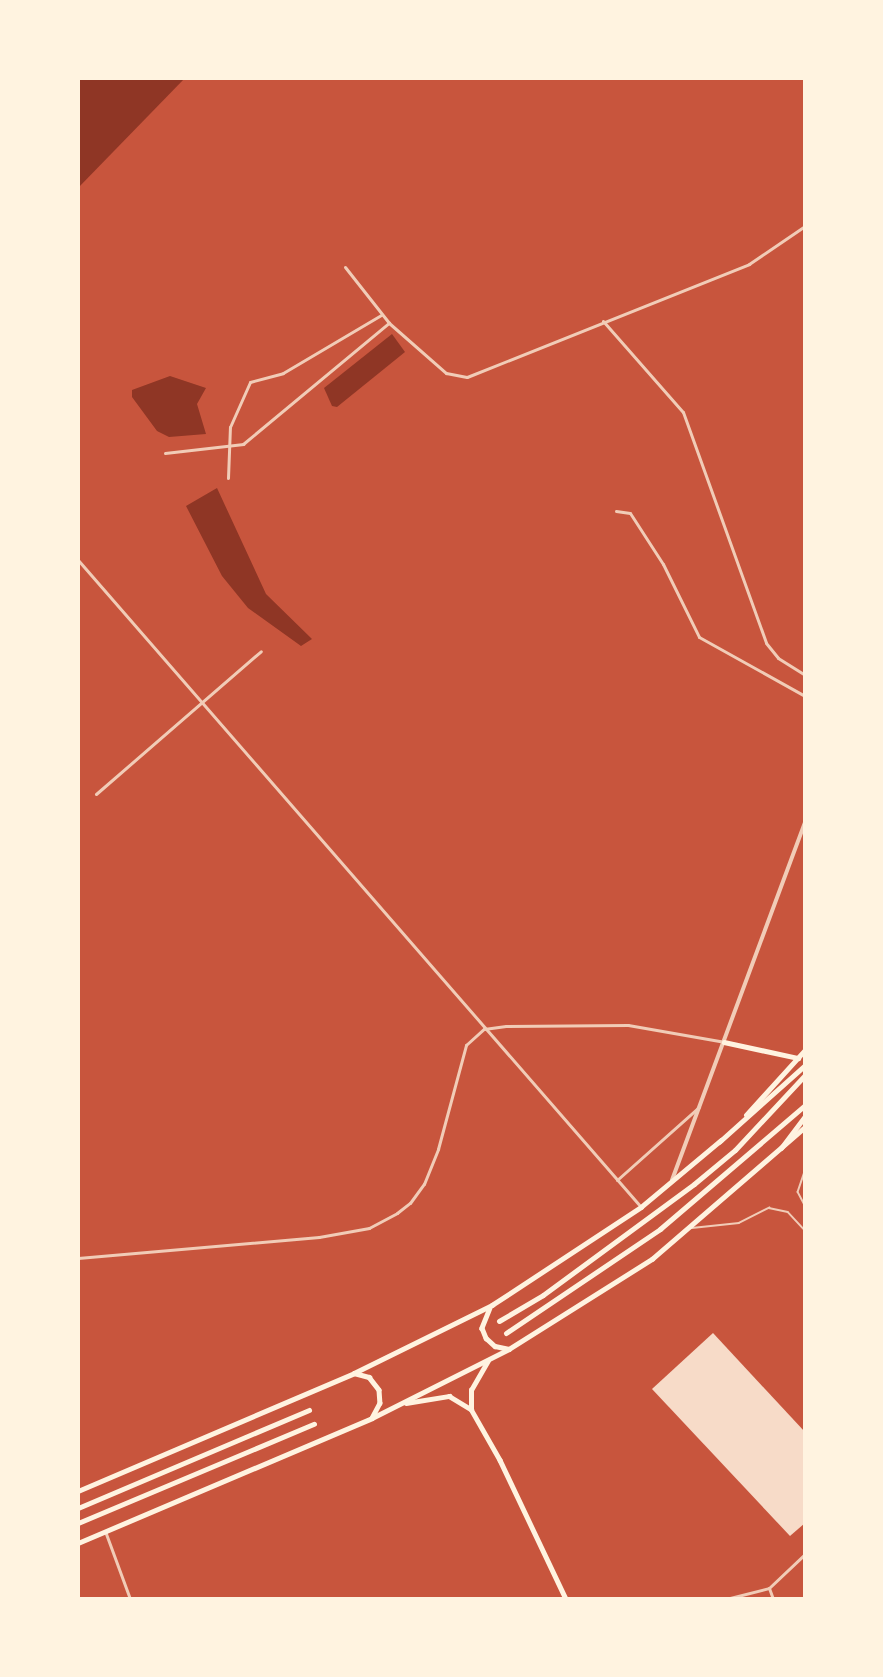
<!DOCTYPE html>
<style>
body{margin:0}
#map{position:relative;width:883px;height:1677px;overflow:hidden;background:#c8553d;font-family:"Roboto Serif",serif}
div>[style]{position:absolute}
.water>*{inset:0;background:#8f3625}
.building>*{inset:0;background:#f7dbc8}
.service>*{height:1.5px;margin:-0.75px;padding:0 0.75px;transform-origin:0.75px;border-radius:0.75px;background:#f1ccb7}
.minor>*{height:3px;margin:-1.5px;padding:0 1.5px;transform-origin:1.5px;border-radius:1.5px;background:#f1ccb7}
.tertiary>*{height:4px;margin:-2px;padding:0 2px;transform-origin:2px;border-radius:2px;background:#f1ccb7}
.secondary>*{height:4.5px;margin:-2.25px;padding:0 2.25px;transform-origin:2.25px;border-radius:2.25px;background:#fff3e0}
.trunk>*{height:5px;margin:-2.5px;padding:0 2.5px;transform-origin:2.5px;border-radius:2.5px;background:#fff3e0}
span{translate:-50% -50%;white-space:nowrap;text-align:center;line-height:1.15;-webkit-text-stroke:4.5px #fff3e0;paint-order:stroke}
.frame{position:absolute;inset:0;border:80px solid #fff3e0;pointer-events:none}
</style>
<div id="map">
<div class="water">
<div style="clip-path:polygon(78px 78px,185px 78px,78px 188px)"></div>
<div style="clip-path:polygon(392px 334px,405px 352px,337px 407px,332px 406px,324px 388px)"></div>
<div style="clip-path:polygon(170px 376px,206px 388px,197px 404px,206px 434px,169px 437px,157px 431px,132px 397px,132px 390px)"></div>
<div style="clip-path:polygon(217px 488px,266px 594px,312px 639px,301px 646px,248px 608px,222px 576px,186px 506px)"></div>
</div>
<div class="building">
<div style="clip-path:polygon(713px 1333px,805px 1432px,805px 1523px,790px 1536px,652px 1389px)"></div>
</div>
<div class="service">
<div style="left:805px;top:1172px;width:21px;rotate:109deg"></div>
<div style="left:798px;top:1192px;width:15px;rotate:62deg"></div>
<div style="left:692px;top:1228px;width:47px;rotate:-6.1deg"></div>
<div style="left:739px;top:1223px;width:34px;rotate:-27deg"></div>
<div style="left:769px;top:1208px;width:19px;rotate:12deg"></div>
<div style="left:788px;top:1212px;width:25px;rotate:47deg"></div>
</div>
<div class="minor">
<div style="left:345px;top:267px;width:71px;rotate:51.8deg"></div>
<div style="left:389px;top:323px;width:76px;rotate:41.3deg"></div>
<div style="left:446px;top:373px;width:21px;rotate:11deg"></div>
<div style="left:467px;top:377px;width:304px;rotate:-21.8deg"></div>
<div style="left:749px;top:264px;width:68px;rotate:-34.2deg"></div>
<div style="left:603px;top:321px;width:121px;rotate:48.7deg"></div>
<div style="left:683px;top:412px;width:245px;rotate:70.2deg"></div>
<div style="left:766px;top:643px;width:19px;rotate:51deg"></div>
<div style="left:778px;top:658px;width:32px;rotate:32deg"></div>
<div style="left:165px;top:453px;width:79px;rotate:-6.6deg"></div>
<div style="left:243px;top:444px;width:190px;rotate:-39.7deg"></div>
<div style="left:228px;top:478px;width:51px;rotate:-87.8deg"></div>
<div style="left:230px;top:427px;width:49px;rotate:-66deg"></div>
<div style="left:250px;top:382px;width:34px;rotate:-15deg"></div>
<div style="left:283px;top:373px;width:114px;rotate:-30.6deg"></div>
<div style="left:616px;top:511px;width:14px;rotate:8deg"></div>
<div style="left:630px;top:513px;width:61px;rotate:57.1deg"></div>
<div style="left:663px;top:564px;width:81px;rotate:63.7deg"></div>
<div style="left:699px;top:637px;width:121px;rotate:29.1deg"></div>
<div style="left:78px;top:560px;width:858px;rotate:48.97deg"></div>
<div style="left:96px;top:794px;width:218px;rotate:-40.9deg"></div>
<div style="left:617px;top:1180px;width:110px;rotate:-41.7deg"></div>
<div style="left:78px;top:1258px;width:242px;rotate:-5deg"></div>
<div style="left:319px;top:1237px;width:51px;rotate:-10.2deg"></div>
<div style="left:369px;top:1228px;width:32px;rotate:-28deg"></div>
<div style="left:397px;top:1213px;width:16px;rotate:-38deg"></div>
<div style="left:410px;top:1203px;width:24px;rotate:-54deg"></div>
<div style="left:424px;top:1184px;width:38px;rotate:-68deg"></div>
<div style="left:438px;top:1149px;width:108px;rotate:-74.9deg"></div>
<div style="left:466px;top:1045px;width:24px;rotate:-42deg"></div>
<div style="left:484px;top:1029px;width:22px;rotate:-8deg"></div>
<div style="left:506px;top:1026px;width:122px;rotate:-0.5deg"></div>
<div style="left:628px;top:1025px;width:97px;rotate:10deg"></div>
<div style="left:105px;top:1531px;width:72px;rotate:69.8deg"></div>
<div style="left:769px;top:1588px;width:12px;rotate:70deg"></div>
<div style="left:726px;top:1599px;width:44px;rotate:-14.3deg"></div>
<div style="left:769px;top:1588px;width:50px;rotate:-43.4deg"></div>
</div>
<div class="tertiary">
<div style="left:672px;top:1180px;width:381px;rotate:-69.6deg"></div>
</div>
<div class="secondary">
<div style="left:724px;top:1042px;width:76px;rotate:12.2deg"></div>
<div style="left:746px;top:1115px;width:88px;rotate:-47.8deg"></div>
<div style="left:490px;top:1308px;width:22px;rotate:112deg"></div>
<div style="left:482px;top:1328px;width:11px;rotate:68deg"></div>
<div style="left:486px;top:1338px;width:12px;rotate:42deg"></div>
<div style="left:495px;top:1346px;width:14px;rotate:12deg"></div>
<div style="left:354px;top:1373px;width:16px;rotate:15deg"></div>
<div style="left:369px;top:1377px;width:16px;rotate:52deg"></div>
<div style="left:379px;top:1390px;width:13px;rotate:86deg"></div>
<div style="left:380px;top:1403px;width:17px;rotate:118deg"></div>
<div style="left:406px;top:1403px;width:44px;rotate:-9.2deg"></div>
<div style="left:449px;top:1396px;width:26px;rotate:31deg"></div>
<div style="left:471px;top:1409px;width:59px;rotate:60.4deg"></div>
<div style="left:500px;top:1460px;width:154px;rotate:64.6deg"></div>
<div style="left:471px;top:1409px;width:19px;rotate:-90deg"></div>
<div style="left:471px;top:1390px;width:34px;rotate:-60deg"></div>
<div style="left:78px;top:1491px;width:300px;rotate:-23.1deg"></div>
<div style="left:354px;top:1373px;width:154px;rotate:-26.2deg"></div>
<div style="left:492px;top:1305px;width:178px;rotate:-33.3deg"></div>
<div style="left:641px;top:1207px;width:104px;rotate:-39.9deg"></div>
<div style="left:78px;top:1543px;width:319px;rotate:-23deg"></div>
<div style="left:372px;top:1418px;width:153px;rotate:-26.7deg"></div>
<div style="left:509px;top:1349px;width:169px;rotate:-32.2deg"></div>
<div style="left:652px;top:1259px;width:202px;rotate:-40.8deg"></div>
</div>
<div class="trunk">
<div style="left:719px;top:1142px;width:115px;rotate:-41.8deg"></div>
<div style="left:781px;top:1148px;width:40px;rotate:-53deg"></div>
<div style="left:499px;top:1321px;width:51px;rotate:-30.6deg"></div>
<div style="left:543px;top:1295px;width:187px;rotate:-36.3deg"></div>
<div style="left:694px;top:1184px;width:53px;rotate:-39.7deg"></div>
<div style="left:735px;top:1150px;width:103px;rotate:-47deg"></div>
<div style="left:506px;top:1333px;width:186px;rotate:-34deg"></div>
<div style="left:660px;top:1229px;width:191px;rotate:-40.5deg"></div>
<div style="left:78px;top:1508px;width:251px;rotate:-23deg"></div>
<div style="left:78px;top:1523px;width:256px;rotate:-22.8deg"></div>
</div>
<div class="frame"></div>
</div>
